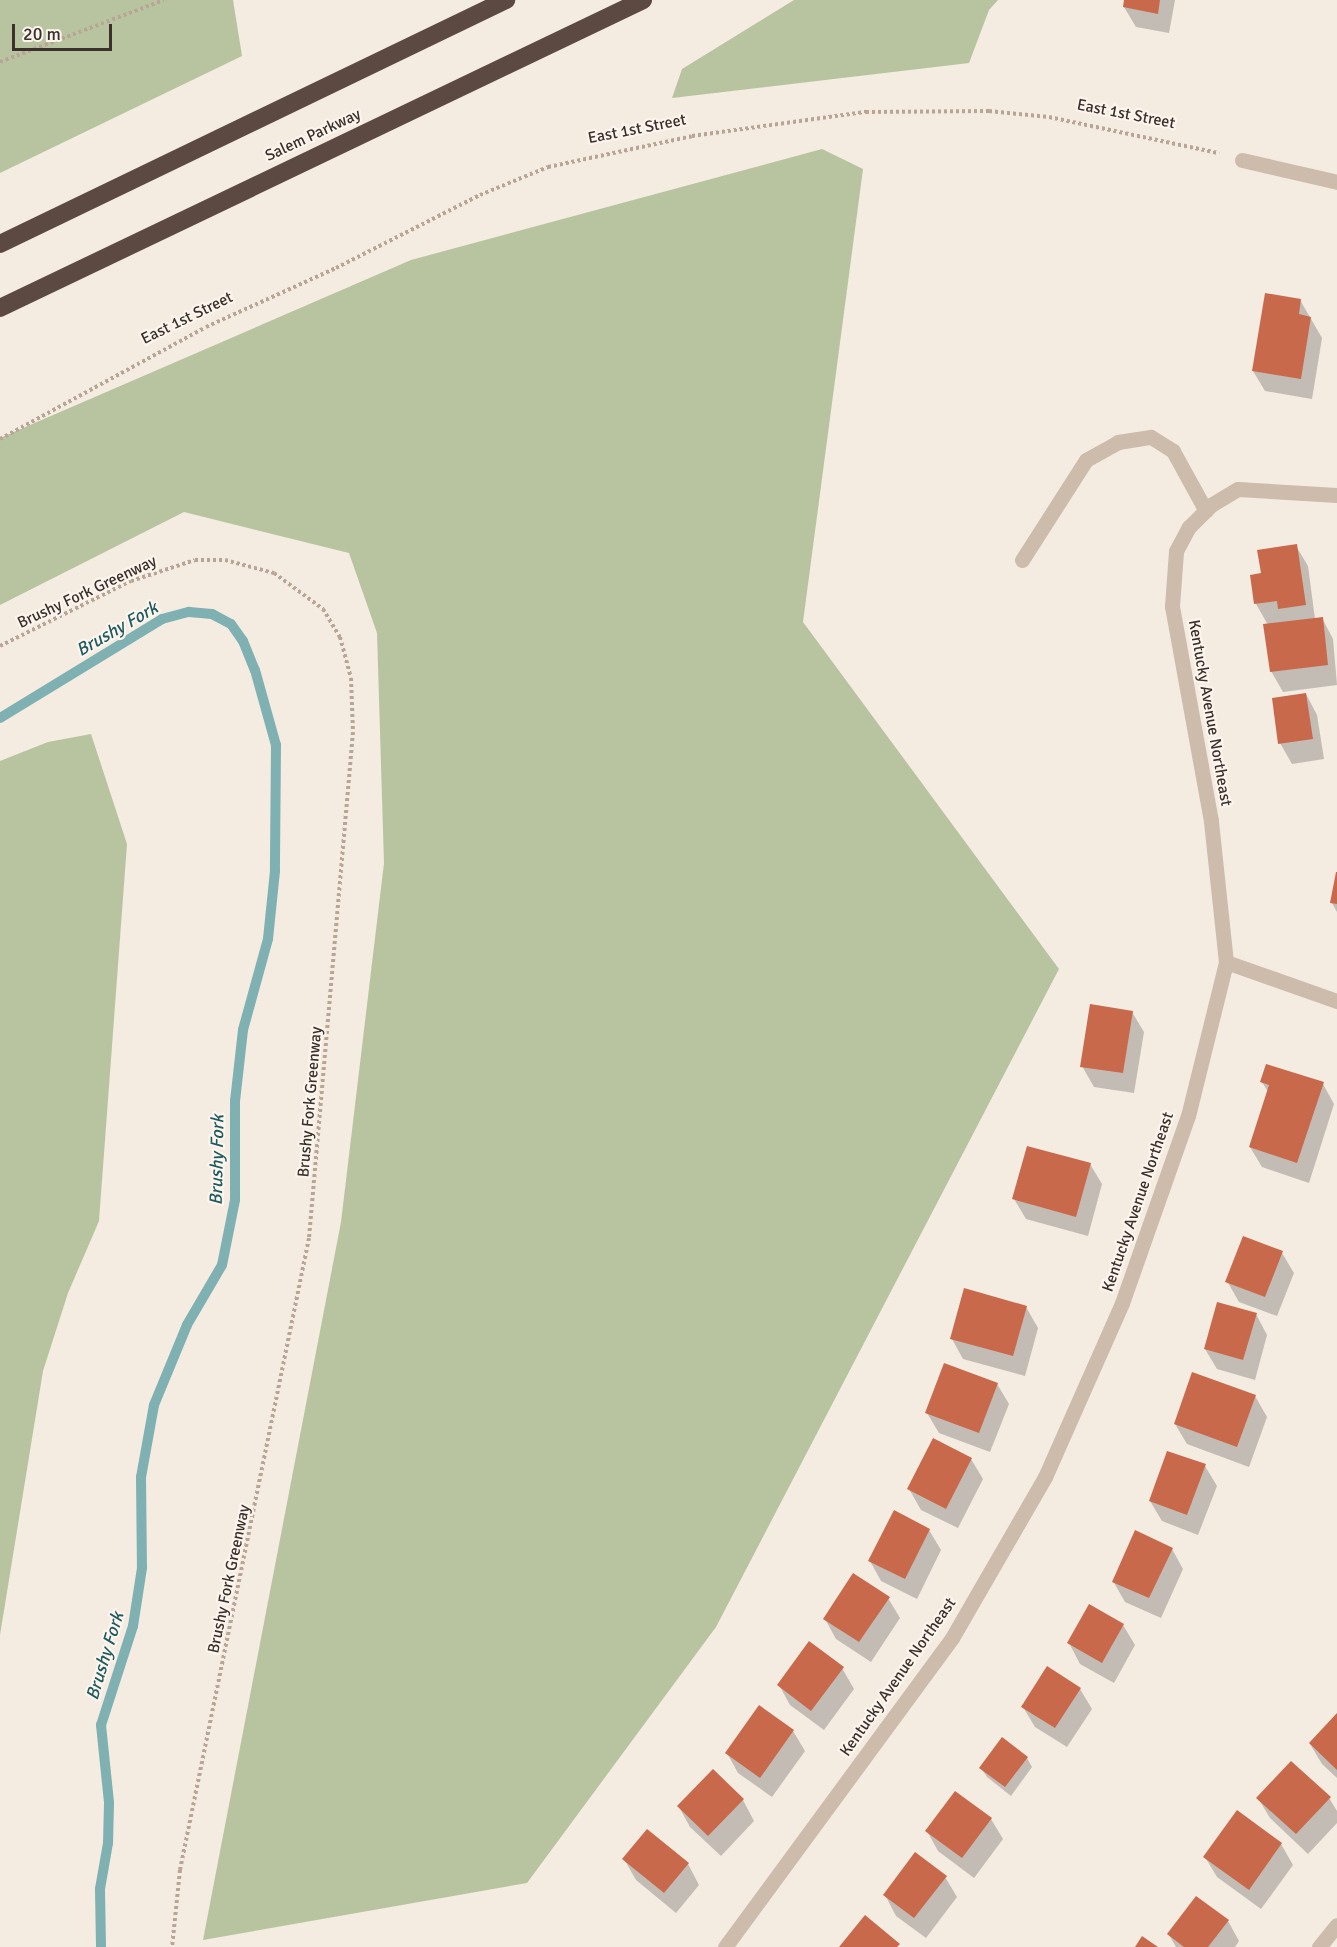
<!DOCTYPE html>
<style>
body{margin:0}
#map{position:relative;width:1337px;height:1947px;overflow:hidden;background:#f4ebe1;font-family:Signika,sans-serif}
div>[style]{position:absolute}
.green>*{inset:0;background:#b8c4a0}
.shadow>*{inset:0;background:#0003}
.stream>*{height:10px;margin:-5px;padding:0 5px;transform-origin:5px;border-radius:5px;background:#7fb0b2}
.building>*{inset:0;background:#c8694b}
.path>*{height:4px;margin-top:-2px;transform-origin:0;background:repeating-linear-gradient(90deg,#b9a596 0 3px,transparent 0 6px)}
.lane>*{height:15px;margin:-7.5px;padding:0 7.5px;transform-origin:7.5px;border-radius:7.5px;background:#cdbbac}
.street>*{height:15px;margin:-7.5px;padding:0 7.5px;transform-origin:7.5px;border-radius:7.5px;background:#cdbbac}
.highway>*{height:18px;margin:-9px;padding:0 9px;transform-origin:9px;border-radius:9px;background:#5c4a42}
span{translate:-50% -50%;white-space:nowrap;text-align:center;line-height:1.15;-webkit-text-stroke:4.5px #fbf5ee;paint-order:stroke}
.street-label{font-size:16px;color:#3b302b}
.water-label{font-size:18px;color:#1f5a5e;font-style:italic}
.scale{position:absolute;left:12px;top:24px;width:100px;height:27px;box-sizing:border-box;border:3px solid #3b302b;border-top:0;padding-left:8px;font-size:18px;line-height:21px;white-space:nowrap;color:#3b302b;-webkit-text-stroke:4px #fbf5ee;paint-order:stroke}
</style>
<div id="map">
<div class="green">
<div style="clip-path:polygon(0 0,233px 0,242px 56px,0 173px)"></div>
<div style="clip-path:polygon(794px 0,998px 0,989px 10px,969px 63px,672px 98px,682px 69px)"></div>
<div style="clip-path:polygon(822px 149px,863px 169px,803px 622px,1059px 969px,716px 1627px,527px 1883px,203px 1940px,341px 1222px,384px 863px,377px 633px,349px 553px,184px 512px,0 605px,0 438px,411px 260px)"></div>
<div style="clip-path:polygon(91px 734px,127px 844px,99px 1221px,68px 1293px,43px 1371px,0 1635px,0 761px,48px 742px)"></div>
</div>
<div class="shadow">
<div style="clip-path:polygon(1126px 0,1175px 0,1169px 33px,1136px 27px,1124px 7px)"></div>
<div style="clip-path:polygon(1300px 300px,1322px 338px,1312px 399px,1265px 391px,1253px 371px)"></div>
<div style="clip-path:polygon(1296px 546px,1308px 566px,1315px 619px,1322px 618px,1333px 639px,1337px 685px,1283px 692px,1271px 671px,1268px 625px,1256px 604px,1263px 574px)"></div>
<div style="clip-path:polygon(1306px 694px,1317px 715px,1324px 759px,1292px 764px,1280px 743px)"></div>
<div style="clip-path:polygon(1337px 873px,1337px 912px,1332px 903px)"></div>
<div style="clip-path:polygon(1132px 1012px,1144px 1032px,1134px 1093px,1094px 1087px,1082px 1066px)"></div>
<div style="clip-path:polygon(1262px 1082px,1323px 1084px,1334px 1104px,1309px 1183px,1262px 1167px,1250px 1147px,1268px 1092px)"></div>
<div style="clip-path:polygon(1090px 1164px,1102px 1184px,1088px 1236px,1026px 1219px,1014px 1199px)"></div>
<div style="clip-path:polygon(1282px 1253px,1294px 1273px,1277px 1316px,1239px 1302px,1227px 1281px)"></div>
<div style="clip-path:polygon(1026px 1307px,1038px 1328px,1025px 1376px,963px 1359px,952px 1339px)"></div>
<div style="clip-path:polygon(1256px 1314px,1267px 1335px,1255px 1380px,1217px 1369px,1205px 1349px)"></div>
<div style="clip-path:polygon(997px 1384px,1009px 1404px,990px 1452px,939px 1433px,927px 1413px)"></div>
<div style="clip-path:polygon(1255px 1396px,1267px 1417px,1249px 1467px,1187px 1444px,1175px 1424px)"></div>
<div style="clip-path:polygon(971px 1459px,983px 1479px,958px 1528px,921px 1510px,909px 1489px)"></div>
<div style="clip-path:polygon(1205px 1466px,1217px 1486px,1198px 1535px,1162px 1521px,1150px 1501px)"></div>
<div style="clip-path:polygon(929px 1530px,941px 1550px,917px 1599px,881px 1581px,870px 1561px)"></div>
<div style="clip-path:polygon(1172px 1549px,1183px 1569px,1161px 1618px,1125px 1602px,1113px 1581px)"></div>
<div style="clip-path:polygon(888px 1598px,900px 1618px,871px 1662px,836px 1639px,825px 1619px)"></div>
<div style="clip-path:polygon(1123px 1625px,1135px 1645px,1114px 1683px,1080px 1664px,1069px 1643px)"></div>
<div style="clip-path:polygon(842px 1668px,854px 1689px,824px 1730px,790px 1705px,779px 1685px)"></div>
<div style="clip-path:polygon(1080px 1689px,1092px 1709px,1067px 1747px,1035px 1727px,1023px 1707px)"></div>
<div style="clip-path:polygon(1337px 1715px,1337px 1778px,1322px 1764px,1310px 1744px)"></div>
<div style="clip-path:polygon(793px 1731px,805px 1751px,772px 1797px,738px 1773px,727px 1753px)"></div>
<div style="clip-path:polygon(1027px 1758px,1032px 1767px,1011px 1796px,987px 1777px,981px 1768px)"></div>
<div style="clip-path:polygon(1258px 1798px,1329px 1798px,1337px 1811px,1337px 1823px,1308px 1854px,1270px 1818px)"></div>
<div style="clip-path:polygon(743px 1800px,754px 1821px,721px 1856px,690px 1827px,679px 1807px)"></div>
<div style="clip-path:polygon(1237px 1812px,1281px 1844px,1293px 1865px,1261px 1909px,1217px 1877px,1205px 1857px)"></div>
<div style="clip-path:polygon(991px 1819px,1003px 1839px,974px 1878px,938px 1851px,927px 1831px)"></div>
<div style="clip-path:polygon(624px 1859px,688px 1864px,699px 1885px,676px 1913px,636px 1880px)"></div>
<div style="clip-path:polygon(945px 1877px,957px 1897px,926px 1938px,896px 1916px,885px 1895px)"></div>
<div style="clip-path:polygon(1228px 1921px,1239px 1941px,1235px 1947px,1176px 1947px,1169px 1935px)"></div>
</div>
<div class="stream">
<div style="left:0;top:718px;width:190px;rotate:-31.4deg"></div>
<div style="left:162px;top:619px;width:28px;rotate:-15deg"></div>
<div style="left:189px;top:612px;width:23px;rotate:5deg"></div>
<div style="left:212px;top:614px;width:21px;rotate:28deg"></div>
<div style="left:231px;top:624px;width:21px;rotate:55deg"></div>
<div style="left:243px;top:641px;width:31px;rotate:68deg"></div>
<div style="left:255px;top:670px;width:78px;rotate:74.4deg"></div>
<div style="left:276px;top:745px;width:126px;rotate:90.5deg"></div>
<div style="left:275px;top:871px;width:68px;rotate:95.9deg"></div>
<div style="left:268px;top:939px;width:94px;rotate:105.4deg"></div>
<div style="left:243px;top:1030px;width:71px;rotate:96.4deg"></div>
<div style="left:235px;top:1101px;width:99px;rotate:90deg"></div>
<div style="left:235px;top:1200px;width:66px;rotate:101.3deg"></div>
<div style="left:222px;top:1265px;width:69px;rotate:120.3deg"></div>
<div style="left:187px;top:1325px;width:87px;rotate:112.4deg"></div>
<div style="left:154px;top:1405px;width:73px;rotate:100.2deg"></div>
<div style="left:141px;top:1477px;width:91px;rotate:89.4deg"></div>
<div style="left:142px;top:1568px;width:59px;rotate:98.8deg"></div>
<div style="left:133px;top:1626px;width:104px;rotate:107.9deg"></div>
<div style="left:101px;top:1725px;width:78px;rotate:84.1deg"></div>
<div style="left:109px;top:1803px;width:40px;rotate:91.4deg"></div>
<div style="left:108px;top:1843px;width:47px;rotate:99.9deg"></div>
<div style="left:100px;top:1889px;width:58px;rotate:89deg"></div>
</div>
<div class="building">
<div style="clip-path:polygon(1124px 0,1160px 0,1158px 14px,1123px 7px)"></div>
<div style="clip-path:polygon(1265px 293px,1301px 299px,1299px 314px,1311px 317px,1301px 379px,1252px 371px)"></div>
<div style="clip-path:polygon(1297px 544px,1306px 605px,1278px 609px,1277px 601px,1254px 604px,1250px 575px,1261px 573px,1257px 550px)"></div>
<div style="clip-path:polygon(1323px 617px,1328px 665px,1270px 672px,1263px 624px)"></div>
<div style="clip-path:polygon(1306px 693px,1313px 739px,1278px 744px,1272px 698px)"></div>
<div style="clip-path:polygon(1336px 872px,1337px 872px,1337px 904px,1330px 903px)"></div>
<div style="clip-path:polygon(1090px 1004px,1133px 1011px,1123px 1073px,1080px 1067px)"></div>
<div style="clip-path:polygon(1266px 1064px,1324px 1082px,1297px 1163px,1249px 1147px,1269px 1085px,1260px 1082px)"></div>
<div style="clip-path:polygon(1027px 1146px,1091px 1163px,1076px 1217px,1012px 1199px)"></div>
<div style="clip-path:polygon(1243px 1236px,1283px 1251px,1265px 1297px,1225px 1282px)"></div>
<div style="clip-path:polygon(964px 1288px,1027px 1306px,1013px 1356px,950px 1339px)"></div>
<div style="clip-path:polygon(1217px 1302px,1257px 1313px,1243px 1360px,1204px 1349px)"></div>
<div style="clip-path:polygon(944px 1363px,998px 1383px,979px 1433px,925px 1413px)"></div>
<div style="clip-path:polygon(1192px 1372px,1256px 1395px,1237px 1447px,1174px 1424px)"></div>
<div style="clip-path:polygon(933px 1438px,972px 1458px,946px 1509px,907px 1489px)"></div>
<div style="clip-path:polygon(1167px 1451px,1206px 1464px,1187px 1515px,1149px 1501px)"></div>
<div style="clip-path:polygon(894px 1510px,930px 1529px,905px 1579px,868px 1561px)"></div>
<div style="clip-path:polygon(1135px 1530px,1173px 1548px,1149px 1598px,1112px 1582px)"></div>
<div style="clip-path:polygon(853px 1573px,890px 1597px,859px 1642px,823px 1619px)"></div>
<div style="clip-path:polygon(1089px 1604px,1124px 1624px,1102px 1663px,1067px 1643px)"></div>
<div style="clip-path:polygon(809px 1641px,844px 1667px,811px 1711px,777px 1685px)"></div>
<div style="clip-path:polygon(1047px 1666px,1081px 1688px,1055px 1728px,1021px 1707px)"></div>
<div style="clip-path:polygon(759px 1705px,794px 1730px,760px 1778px,725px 1753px)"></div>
<div style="clip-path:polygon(1337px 1713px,1337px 1770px,1309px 1743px)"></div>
<div style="clip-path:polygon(1002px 1737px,1028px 1757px,1005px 1787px,979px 1768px)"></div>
<div style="clip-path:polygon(1291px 1761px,1331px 1797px,1296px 1834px,1256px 1798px)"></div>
<div style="clip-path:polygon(713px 1769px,744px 1799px,708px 1836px,677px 1806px)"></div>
<div style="clip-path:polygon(955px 1791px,992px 1818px,962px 1858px,925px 1831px)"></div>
<div style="clip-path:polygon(1237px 1810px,1282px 1843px,1249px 1890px,1203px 1857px)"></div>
<div style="clip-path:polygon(647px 1829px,689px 1863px,664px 1893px,622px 1859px)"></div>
<div style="clip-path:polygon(915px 1852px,947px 1876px,914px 1918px,883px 1895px)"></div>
<div style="clip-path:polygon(1196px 1896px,1229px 1920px,1208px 1947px,1184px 1947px,1167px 1934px)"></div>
<div style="clip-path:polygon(865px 1915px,900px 1944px,897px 1947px,839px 1947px)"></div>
<div style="clip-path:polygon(1142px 1936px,1158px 1947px,1135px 1947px)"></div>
</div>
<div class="path">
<div style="left:0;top:62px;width:175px;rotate:-20.7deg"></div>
<div style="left:0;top:439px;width:234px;rotate:-28.5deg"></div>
<div style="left:206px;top:327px;width:143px;rotate:-24.4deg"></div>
<div style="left:336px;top:268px;width:161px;rotate:-26.9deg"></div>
<div style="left:480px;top:195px;width:74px;rotate:-22.4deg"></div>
<div style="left:548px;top:167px;width:147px;rotate:-12.1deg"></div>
<div style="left:692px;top:136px;width:176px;rotate:-7.9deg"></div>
<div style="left:866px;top:112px;width:123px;rotate:-0.5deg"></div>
<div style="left:989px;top:111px;width:60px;rotate:5.7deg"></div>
<div style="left:1049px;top:117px;width:174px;rotate:12deg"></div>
<div style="left:0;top:646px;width:146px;rotate:-26.4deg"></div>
<div style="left:131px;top:581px;width:67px;rotate:-18.2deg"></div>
<div style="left:195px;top:560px;width:30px"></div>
<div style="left:225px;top:560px;width:51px;rotate:14.9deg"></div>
<div style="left:274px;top:573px;width:61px;rotate:36.3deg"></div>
<div style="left:323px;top:609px;width:33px;rotate:59deg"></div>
<div style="left:340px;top:637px;width:42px;rotate:75deg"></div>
<div style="left:351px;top:678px;width:54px;rotate:87.9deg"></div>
<div style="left:353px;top:732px;width:508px;rotate:94.97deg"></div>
<div style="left:309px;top:1238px;width:645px;rotate:101.54deg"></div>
<div style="left:180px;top:1870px;width:77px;rotate:95.9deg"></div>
</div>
<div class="lane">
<div style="left:1022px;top:560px;width:119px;rotate:-57.4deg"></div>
<div style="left:1086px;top:460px;width:37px;rotate:-29deg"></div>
<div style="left:1118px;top:442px;width:33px;rotate:-9deg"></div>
<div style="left:1151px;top:437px;width:26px;rotate:32deg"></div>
<div style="left:1173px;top:451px;width:68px;rotate:61.2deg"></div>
</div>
<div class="street">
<div style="left:1242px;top:160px;width:98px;rotate:13deg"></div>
<div style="left:1226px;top:962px;width:118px;rotate:19.4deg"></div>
<div style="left:725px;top:1947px;width:383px;rotate:-53.7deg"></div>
<div style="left:952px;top:1638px;width:186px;rotate:-60deg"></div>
<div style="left:1045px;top:1477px;width:190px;rotate:-66.1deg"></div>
<div style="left:1122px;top:1303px;width:198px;rotate:-70.6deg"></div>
<div style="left:1188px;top:1116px;width:159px;rotate:-76.1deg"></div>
<div style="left:1226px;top:962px;width:142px;rotate:-96.1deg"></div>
<div style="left:1211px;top:821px;width:219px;rotate:-100.3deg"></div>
<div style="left:1172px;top:606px;width:55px;rotate:-85.8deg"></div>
<div style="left:1176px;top:551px;width:27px;rotate:-62deg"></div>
<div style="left:1189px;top:527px;width:31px;rotate:-45deg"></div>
<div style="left:1211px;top:505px;width:31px;rotate:-31deg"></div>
<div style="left:1238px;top:489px;width:99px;rotate:3.5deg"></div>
<div style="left:1319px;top:1947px;width:28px;rotate:-51deg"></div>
</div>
<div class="highway">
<div style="left:0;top:244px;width:562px;rotate:-25.74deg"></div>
<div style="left:0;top:308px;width:713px;rotate:-25.59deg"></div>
</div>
<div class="street-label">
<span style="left:1126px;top:114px;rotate:11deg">East 1st Street</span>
<span style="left:637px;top:129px;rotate:-11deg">East 1st Street</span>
<span style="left:313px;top:135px;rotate:-25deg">Salem Parkway</span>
<span style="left:187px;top:318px;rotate:-26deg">East 1st Street</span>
<span style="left:87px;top:592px;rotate:-25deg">Brushy Fork Greenway</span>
<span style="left:1210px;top:713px;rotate:80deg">Kentucky Avenue Northeast</span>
<span style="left:310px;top:1102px;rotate:-85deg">Brushy Fork Greenway</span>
<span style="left:1138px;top:1202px;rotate:-71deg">Kentucky Avenue Northeast</span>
<span style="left:229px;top:1579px;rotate:-78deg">Brushy Fork Greenway</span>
<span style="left:898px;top:1677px;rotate:-55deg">Kentucky Avenue Northeast</span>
</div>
<div class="water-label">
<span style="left:117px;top:629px;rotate:-30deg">Brushy Fork</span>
<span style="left:217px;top:1160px;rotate:-89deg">Brushy Fork</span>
<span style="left:105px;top:1656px;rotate:-73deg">Brushy Fork</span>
</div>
<div class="scale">20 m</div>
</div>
